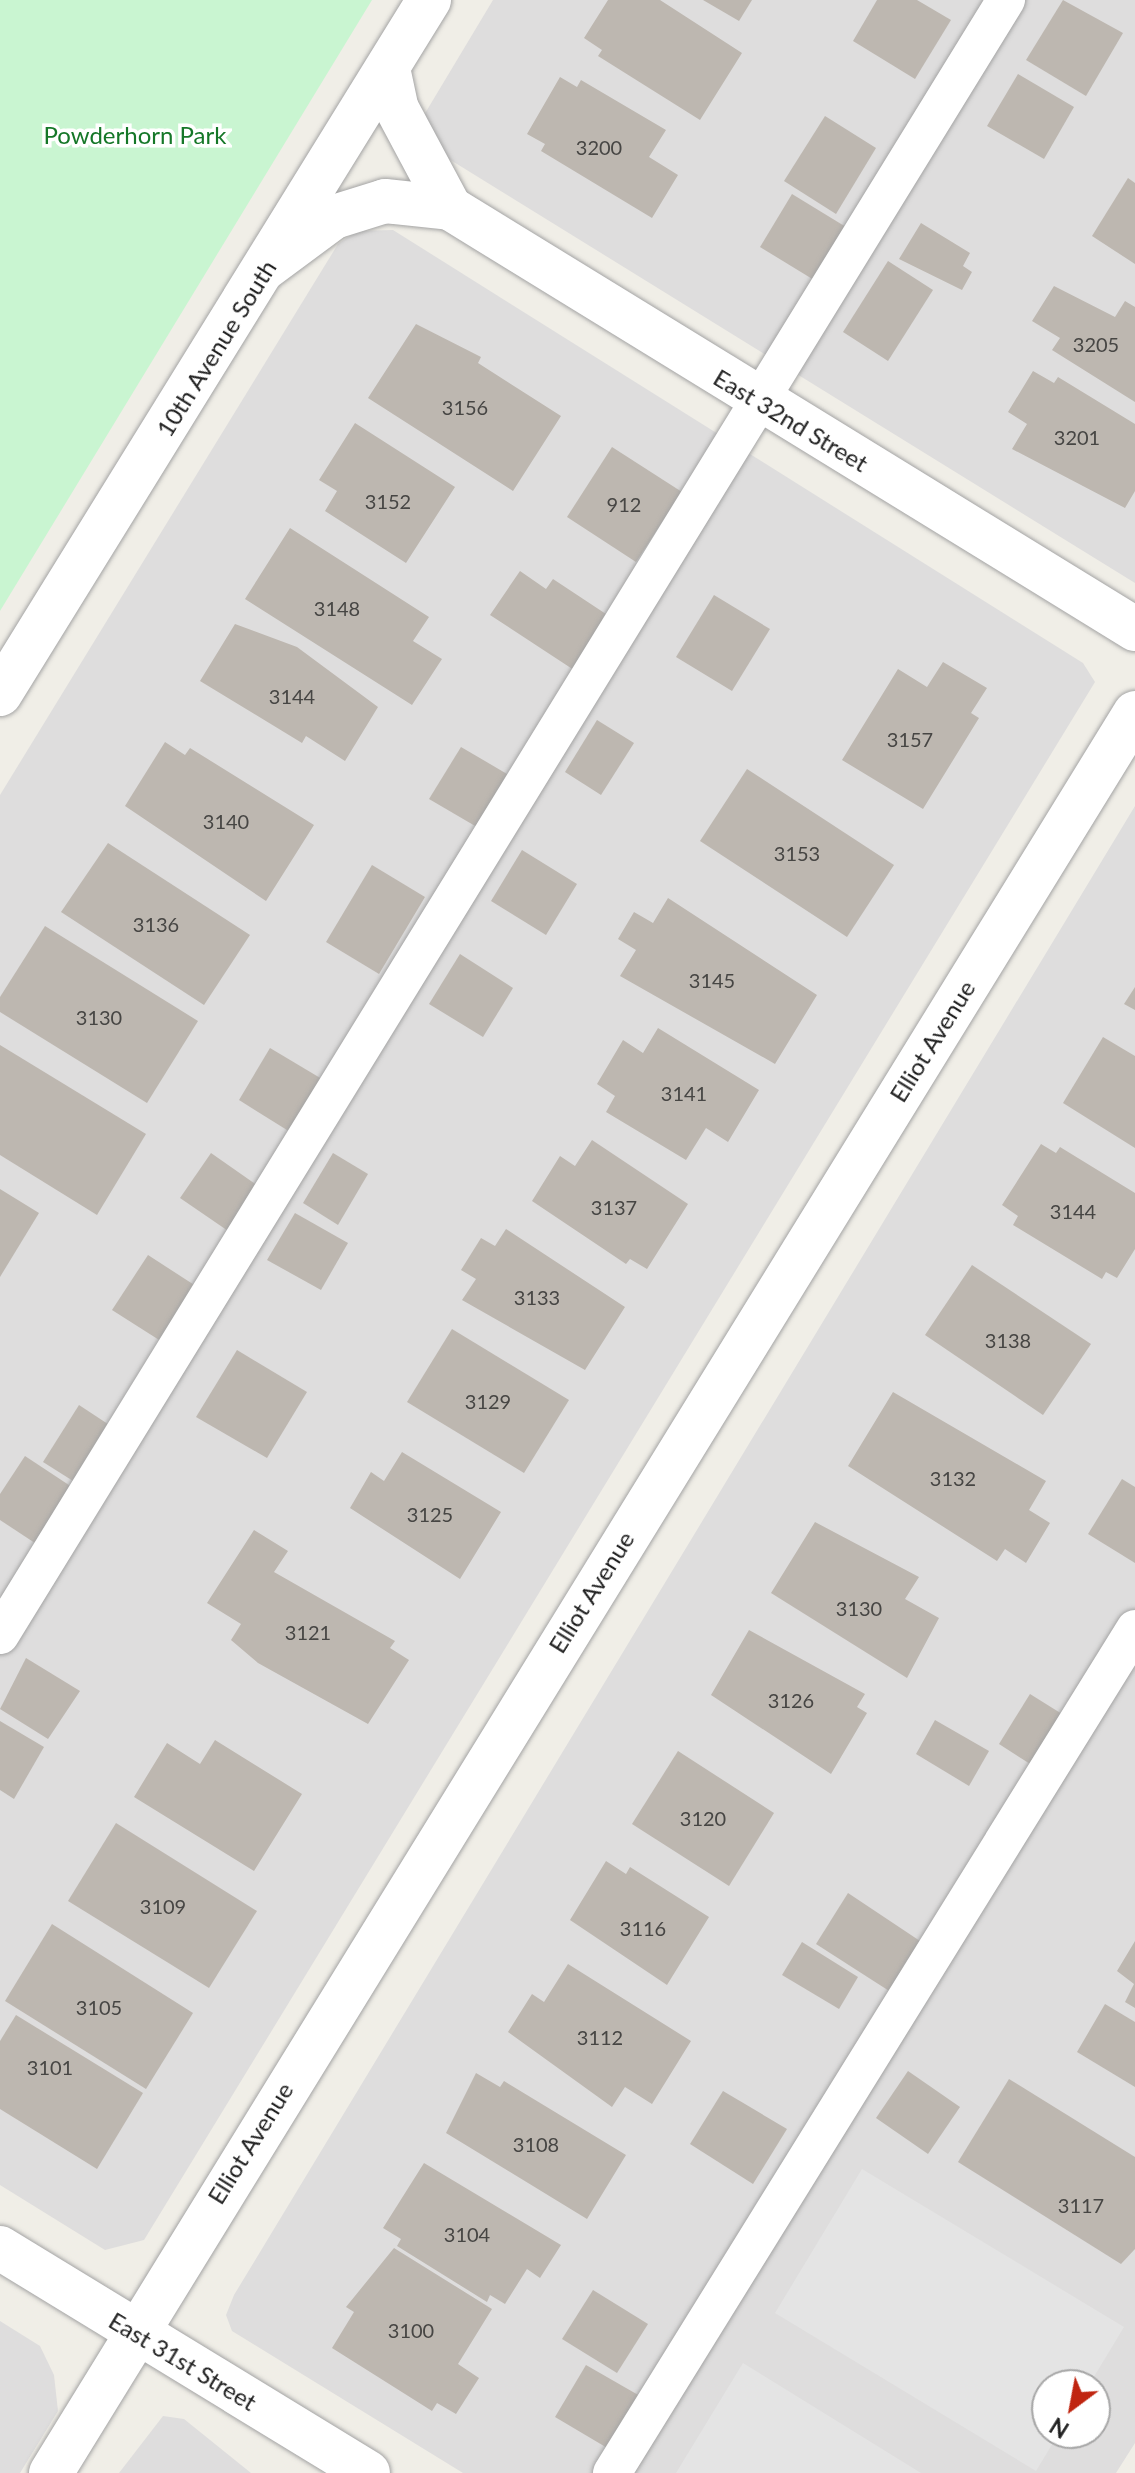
<!DOCTYPE html>
<style>
body{margin:0}
#map{position:relative;width:1135px;height:2473px;overflow:hidden;background:#f0eee7;font-family:Lato,sans-serif}
div>[style]{position:absolute}
.residential>*{inset:0;background:#dedddd}
.park>*{inset:0;background:#c9f5d1}
.parking>*{inset:0;background:#e4e4e4}
.building>*{inset:0;background:#bdb7b0}
.roads{filter:drop-shadow(0 0 2px #a4a4a4) drop-shadow(0 0 2px #a4a4a4)}
.service>*{height:38px;margin:-19px;padding:0 19px;transform-origin:19px;border-radius:19px;background:#fff}
.minor>*{height:44px;margin:-22px;padding:0 22px;transform-origin:22px;border-radius:22px;background:#fff}
.tertiary>*{height:44px;margin:-22px;padding:0 22px;transform-origin:22px;border-radius:22px;background:#fff}
span{translate:-50% -50%;white-space:nowrap;text-align:center;line-height:1.15;-webkit-text-stroke:7px #fff;paint-order:stroke}
.number-label{font-size:20px;color:#474644}
.number-label span{-webkit-text-stroke-width:0}
.park-label{font-size:24px;color:#157728}
.street-label{font-size:24px;color:#202020}
.north{position:absolute;left:1031px;top:2369px;width:80px;height:80px;box-sizing:border-box;background:#fff;border:2px solid #a6a6a6;border-radius:50%;rotate:212deg;font-size:22px;font-weight:700;line-height:32px;text-align:center;color:#202020}
.north::after{content:'';display:block;margin:auto;width:28px;height:36px;background:#c02510;clip-path:polygon(50% 0,100% 100%,50% 72%,0 100%)}
</style>
<div id="map">
<div class="residential">
<div style="clip-path:polygon(493px 0,1135px 0,1135px 583px,436px 151px,421px 120px)"></div>
<div style="clip-path:polygon(393px 230px,1083px 663px,1095px 682px,144px 2240px,105px 2250px,0 2185px,0 795px,338px 244px,357px 231px)"></div>
<div style="clip-path:polygon(evenodd,1135px 806px,1135px 2443px,1116px 2473px,463px 2473px,232px 2331px,226px 2315px,234px 2295px,1135px 806px,1047px 2385px,1095px 2385px,1095px 2433px,1047px 2433px,1047px 2385px)"></div>
<div style="clip-path:polygon(0 2321px,40px 2346px,54px 2375px,58px 2411px,20px 2473px,0 2473px)"></div>
<div style="clip-path:polygon(163px 2416px,184px 2419px,251px 2473px,119px 2473px)"></div>
</div>
<div class="park">
<div style="clip-path:polygon(0 0,372px 0,0 611px)"></div>
</div>
<div class="parking">
<div style="clip-path:polygon(862px 2169px,1124px 2327px,1089px 2385px,1047px 2385px,1047px 2433px,1059px 2433px,1036px 2471px,775px 2313px)"></div>
<div style="clip-path:polygon(743px 2363px,921px 2473px,676px 2473px)"></div>
</div>
<div class="building">
<div style="clip-path:polygon(608px 0,660px 0,742px 53px,700px 120px,598px 56px,602px 50px,584px 38px)"></div>
<div style="clip-path:polygon(703px 0,752px 0,739px 21px)"></div>
<div style="clip-path:polygon(877px 0,917px 0,951px 20px,915px 79px,853px 41px)"></div>
<div style="clip-path:polygon(1063px 0,1123px 33px,1086px 96px,1026px 60px)"></div>
<div style="clip-path:polygon(1018px 74px,1074px 107px,1044px 159px,987px 126px)"></div>
<div style="clip-path:polygon(560px 77px,577px 87px,581px 80px,666px 130px,649px 157px,678px 175px,652px 218px,541px 151px,545px 144px,527px 134px)"></div>
<div style="clip-path:polygon(825px 116px,876px 148px,836px 214px,784px 181px)"></div>
<div style="clip-path:polygon(1128px 178px,1135px 183px,1135px 264px,1092px 236px)"></div>
<div style="clip-path:polygon(792px 194px,846px 227px,814px 280px,760px 247px)"></div>
<div style="clip-path:polygon(921px 223px,970px 253px,963px 266px,972px 272px,962px 290px,899px 259px)"></div>
<div style="clip-path:polygon(888px 261px,933px 290px,888px 361px,843px 332px)"></div>
<div style="clip-path:polygon(1054px 286px,1115px 317px,1125px 301px,1135px 307px,1135px 402px,1052px 350px,1060px 338px,1032px 321px)"></div>
<div style="clip-path:polygon(416px 324px,481px 357px,478px 363px,561px 416px,513px 491px,368px 398px)"></div>
<div style="clip-path:polygon(1033px 371px,1054px 383px,1058px 377px,1135px 424px,1135px 491px,1125px 508px,1012px 449px,1027px 424px,1008px 412px)"></div>
<div style="clip-path:polygon(355px 423px,455px 487px,406px 563px,325px 511px,337px 491px,319px 480px)"></div>
<div style="clip-path:polygon(612px 447px,682px 492px,636px 562px,567px 517px)"></div>
<div style="clip-path:polygon(290px 528px,429px 617px,413px 641px,442px 659px,412px 705px,245px 599px)"></div>
<div style="clip-path:polygon(520px 571px,546px 589px,553px 579px,615px 620px,580px 674px,490px 615px)"></div>
<div style="clip-path:polygon(714px 595px,770px 629px,732px 691px,676px 657px)"></div>
<div style="clip-path:polygon(235px 624px,297px 647px,378px 707px,345px 761px,306px 736px,302px 743px,200px 681px)"></div>
<div style="clip-path:polygon(943px 662px,987px 688px,971px 713px,979px 718px,923px 809px,842px 760px,898px 669px,927px 687px)"></div>
<div style="clip-path:polygon(597px 720px,634px 743px,601px 795px,565px 772px)"></div>
<div style="clip-path:polygon(165px 742px,185px 755px,190px 748px,314px 825px,266px 901px,125px 806px)"></div>
<div style="clip-path:polygon(461px 747px,514px 778px,482px 830px,429px 799px)"></div>
<div style="clip-path:polygon(747px 769px,894px 865px,847px 937px,700px 841px)"></div>
<div style="clip-path:polygon(108px 843px,250px 935px,204px 1005px,61px 912px)"></div>
<div style="clip-path:polygon(522px 850px,577px 884px,546px 935px,491px 901px)"></div>
<div style="clip-path:polygon(372px 865px,425px 897px,379px 974px,326px 942px)"></div>
<div style="clip-path:polygon(668px 898px,817px 995px,775px 1064px,620px 976px,636px 950px,618px 939px,634px 912px,653px 923px)"></div>
<div style="clip-path:polygon(45px 926px,198px 1021px,147px 1103px,0 1012px,0 997px)"></div>
<div style="clip-path:polygon(460px 954px,513px 988px,483px 1037px,429px 1004px)"></div>
<div style="clip-path:polygon(1135px 987px,1135px 1010px,1124px 1004px)"></div>
<div style="clip-path:polygon(658px 1028px,759px 1090px,728px 1142px,706px 1128px,686px 1160px,606px 1112px,615px 1096px,597px 1084px,623px 1040px,643px 1053px)"></div>
<div style="clip-path:polygon(1103px 1037px,1135px 1056px,1135px 1148px,1063px 1103px)"></div>
<div style="clip-path:polygon(0 1045px,146px 1134px,97px 1215px,0 1155px)"></div>
<div style="clip-path:polygon(270px 1048px,327px 1082px,295px 1135px,239px 1100px)"></div>
<div style="clip-path:polygon(592px 1140px,688px 1204px,647px 1269px,630px 1259px,626px 1264px,532px 1201px,560px 1156px,575px 1166px)"></div>
<div style="clip-path:polygon(1041px 1144px,1056px 1153px,1060px 1147px,1135px 1193px,1135px 1249px,1117px 1278px,1106px 1272px,1102px 1279px,1013px 1225px,1018px 1216px,1002px 1205px)"></div>
<div style="clip-path:polygon(211px 1153px,264px 1190px,234px 1235px,180px 1198px)"></div>
<div style="clip-path:polygon(333px 1153px,368px 1174px,338px 1225px,303px 1203px)"></div>
<div style="clip-path:polygon(0 1189px,39px 1213px,0 1277px)"></div>
<div style="clip-path:polygon(295px 1213px,348px 1243px,321px 1290px,267px 1260px)"></div>
<div style="clip-path:polygon(506px 1229px,625px 1307px,585px 1370px,462px 1300px,476px 1279px,461px 1270px,481px 1238px,495px 1246px)"></div>
<div style="clip-path:polygon(148px 1255px,202px 1290px,167px 1345px,112px 1310px)"></div>
<div style="clip-path:polygon(972px 1265px,1091px 1344px,1043px 1415px,925px 1335px)"></div>
<div style="clip-path:polygon(452px 1329px,569px 1400px,524px 1473px,407px 1402px)"></div>
<div style="clip-path:polygon(237px 1350px,307px 1392px,267px 1458px,196px 1417px)"></div>
<div style="clip-path:polygon(893px 1392px,1046px 1481px,1029px 1510px,1050px 1523px,1026px 1563px,1005px 1549px,997px 1561px,848px 1466px)"></div>
<div style="clip-path:polygon(79px 1405px,117px 1430px,81px 1486px,43px 1462px)"></div>
<div style="clip-path:polygon(402px 1452px,501px 1512px,460px 1579px,350px 1508px,371px 1472px,384px 1481px)"></div>
<div style="clip-path:polygon(25px 1456px,81px 1493px,44px 1549px,0 1520px,0 1494px)"></div>
<div style="clip-path:polygon(1122px 1479px,1135px 1487px,1135px 1563px,1088px 1534px)"></div>
<div style="clip-path:polygon(815px 1522px,919px 1577px,905px 1599px,939px 1618px,907px 1678px,771px 1593px)"></div>
<div style="clip-path:polygon(254px 1530px,288px 1551px,274px 1572px,395px 1641px,390px 1648px,409px 1660px,368px 1724px,258px 1663px,231px 1640px,241px 1624px,207px 1603px)"></div>
<div style="clip-path:polygon(749px 1630px,865px 1694px,857px 1707px,867px 1713px,831px 1774px,711px 1695px)"></div>
<div style="clip-path:polygon(26px 1658px,80px 1691px,48px 1739px,0 1709px)"></div>
<div style="clip-path:polygon(1030px 1694px,1070px 1719px,1038px 1769px,999px 1744px)"></div>
<div style="clip-path:polygon(935px 1720px,989px 1751px,969px 1786px,916px 1754px)"></div>
<div style="clip-path:polygon(0 1721px,44px 1747px,14px 1799px,0 1790px)"></div>
<div style="clip-path:polygon(215px 1740px,302px 1794px,254px 1871px,134px 1797px,167px 1743px,200px 1764px)"></div>
<div style="clip-path:polygon(678px 1751px,774px 1813px,729px 1886px,632px 1824px)"></div>
<div style="clip-path:polygon(116px 1823px,257px 1911px,209px 1988px,68px 1901px)"></div>
<div style="clip-path:polygon(606px 1861px,626px 1874px,630px 1867px,709px 1917px,667px 1985px,570px 1920px)"></div>
<div style="clip-path:polygon(848px 1893px,929px 1947px,897px 1996px,816px 1944px)"></div>
<div style="clip-path:polygon(52px 1924px,193px 2013px,146px 2089px,5px 2001px)"></div>
<div style="clip-path:polygon(1135px 1941px,1135px 2008px,1125px 2002px,1134px 1984px,1117px 1971px)"></div>
<div style="clip-path:polygon(802px 1942px,858px 1977px,839px 2009px,782px 1975px)"></div>
<div style="clip-path:polygon(568px 1964px,691px 2041px,652px 2104px,625px 2087px,612px 2107px,508px 2032px,532px 1994px,544px 2002px)"></div>
<div style="clip-path:polygon(1105px 2004px,1135px 2022px,1135px 2087px,1077px 2052px)"></div>
<div style="clip-path:polygon(16px 2015px,143px 2093px,97px 2169px,0 2109px,0 2041px)"></div>
<div style="clip-path:polygon(908px 2071px,960px 2107px,928px 2154px,876px 2118px)"></div>
<div style="clip-path:polygon(476px 2073px,500px 2087px,504px 2081px,626px 2155px,587px 2219px,446px 2133px)"></div>
<div style="clip-path:polygon(1009px 2079px,1135px 2157px,1135px 2249px,1121px 2264px,958px 2162px)"></div>
<div style="clip-path:polygon(723px 2091px,787px 2129px,753px 2184px,690px 2144px)"></div>
<div style="clip-path:polygon(424px 2163px,561px 2245px,540px 2278px,527px 2269px,505px 2304px,490px 2295px,487px 2302px,397px 2246px,401px 2239px,383px 2228px)"></div>
<div style="clip-path:polygon(394px 2248px,492px 2309px,458px 2364px,479px 2378px,456px 2414px,437px 2403px,432px 2411px,332px 2348px,354px 2312px,346px 2307px)"></div>
<div style="clip-path:polygon(593px 2290px,648px 2324px,617px 2373px,562px 2339px)"></div>
<div style="clip-path:polygon(586px 2365px,640px 2396px,609px 2449px,555px 2417px)"></div>
</div>
<div class="roads">
<div class="service">
<div style="left:0;top:1635px;width:1920px;rotate:-58.4deg"></div>
<div style="left:612px;top:2473px;width:993px;rotate:-58.21deg"></div>
</div>
<div class="minor">
<div style="left:388px;top:68px;width:40px;rotate:78deg"></div>
<div style="left:396px;top:107px;width:115px;rotate:61.9deg"></div>
<div style="left:265px;top:268px;width:86px;rotate:-36.5deg"></div>
<div style="left:334px;top:217px;width:53px;rotate:-17.4deg"></div>
<div style="left:385px;top:201px;width:65px;rotate:6.1deg"></div>
<div style="left:450px;top:208px;width:804px;rotate:31.57deg"></div>
<div style="left:0;top:694px;width:816px;rotate:-58.28deg"></div>
<div style="left:51px;top:2473px;width:2067px;rotate:-58.37deg"></div>
</div>
<div class="tertiary">
<div style="left:0;top:2248px;width:431px;rotate:31.4deg"></div>
</div>
</div>
<div class="number-label">
<span style="left:599px;top:147px">3200</span>
<span style="left:1096px;top:344px">3205</span>
<span style="left:465px;top:407px">3156</span>
<span style="left:1077px;top:437px">3201</span>
<span style="left:388px;top:501px">3152</span>
<span style="left:624px;top:504px">912</span>
<span style="left:337px;top:608px">3148</span>
<span style="left:292px;top:696px">3144</span>
<span style="left:910px;top:739px">3157</span>
<span style="left:226px;top:821px">3140</span>
<span style="left:797px;top:853px">3153</span>
<span style="left:156px;top:924px">3136</span>
<span style="left:712px;top:980px">3145</span>
<span style="left:99px;top:1017px">3130</span>
<span style="left:684px;top:1093px">3141</span>
<span style="left:614px;top:1207px">3137</span>
<span style="left:1073px;top:1211px">3144</span>
<span style="left:537px;top:1297px">3133</span>
<span style="left:1008px;top:1340px">3138</span>
<span style="left:488px;top:1401px">3129</span>
<span style="left:953px;top:1478px">3132</span>
<span style="left:430px;top:1514px">3125</span>
<span style="left:859px;top:1608px">3130</span>
<span style="left:308px;top:1632px">3121</span>
<span style="left:791px;top:1700px">3126</span>
<span style="left:703px;top:1818px">3120</span>
<span style="left:163px;top:1906px">3109</span>
<span style="left:643px;top:1928px">3116</span>
<span style="left:99px;top:2007px">3105</span>
<span style="left:600px;top:2037px">3112</span>
<span style="left:50px;top:2067px">3101</span>
<span style="left:536px;top:2144px">3108</span>
<span style="left:1081px;top:2205px">3117</span>
<span style="left:467px;top:2234px">3104</span>
<span style="left:411px;top:2330px">3100</span>
</div>
<div class="park-label">
<span style="left:135px;top:135px">Powderhorn Park</span>
</div>
<div class="street-label">
<span style="left:216px;top:348px;rotate:-58deg">10th Avenue South</span>
<span style="left:791px;top:420px;rotate:31deg">East 32nd Street</span>
<span style="left:932px;top:1041px;rotate:-58deg">Elliot Avenue</span>
<span style="left:591px;top:1592px;rotate:-58deg">Elliot Avenue</span>
<span style="left:250px;top:2143px;rotate:-58deg">Elliot Avenue</span>
<span style="left:183px;top:2361px;rotate:31deg">East 31st Street</span>
</div>
<div class="north">N</div>
</div>
